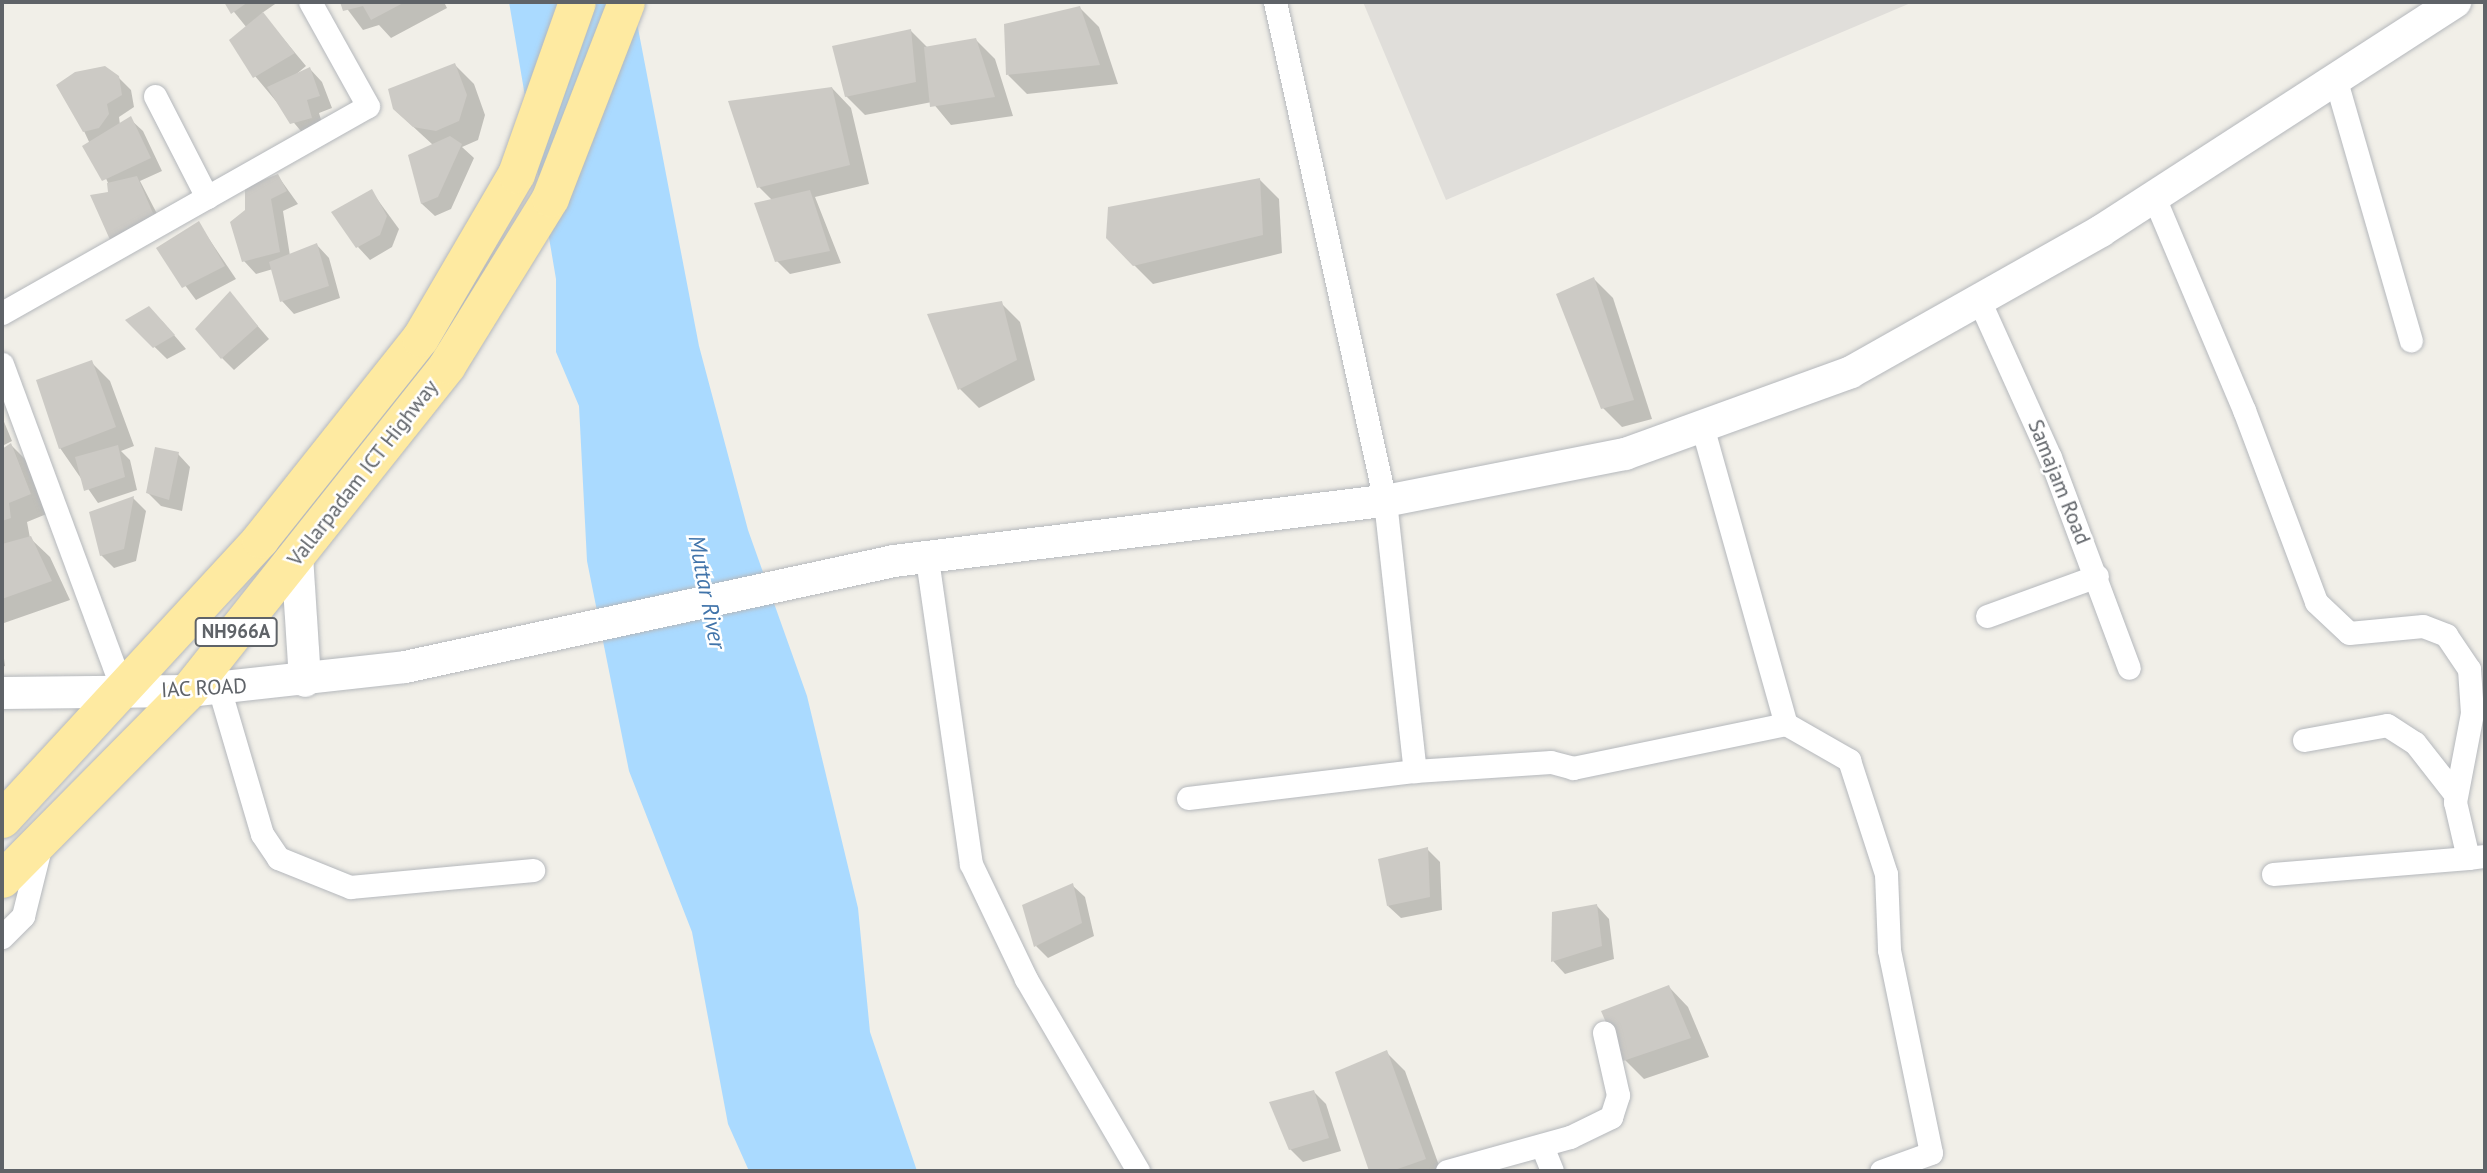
<!DOCTYPE html>
<style>
body{margin:0}
#map{position:relative;width:2487px;height:1173px;overflow:hidden;background:#f1efe8;font-family:"PT Sans",sans-serif}
div>[style]{position:absolute}
.industrial>*{inset:0;background:#e0deda}
.water>*{inset:0;background:#aadaff}
.shadow>*{inset:0;background:#0003}
.building>*{inset:0;background:#cccac5}
.roads{filter:drop-shadow(0 0 2px #b5b8bc) drop-shadow(0 0 2px #b5b8bc)}
.minor>*{height:23px;margin:-11.5px;padding:0 11.5px;transform-origin:11.5px;border-radius:11.5px;background:#fff}
.secondary>*{height:32px;margin:-16px;padding:0 16px;transform-origin:16px;border-radius:16px;background:#fff}
.trunk>*{height:37px;margin:-18.5px;padding:0 18.5px;transform-origin:18.5px;border-radius:18.5px;background:#feeaa1}
span{translate:-50% -50%;white-space:nowrap;text-align:center;line-height:1.15;-webkit-text-stroke:5px #fff;paint-order:stroke}
.shield-label span{padding:2px 5px;background:#fff;border:2px solid;border-radius:5px;-webkit-text-stroke-width:0}
.shield-label{font-size:19px;color:#5f6368;font-weight:700}
.street-label{font-size:21px;color:#5f6368}
.water-label{font-size:23px;color:#4174aa;font-style:italic}
.frame{position:absolute;inset:0;border:4px solid #5f6368;pointer-events:none}
</style>
<div id="map">
<div class="industrial">
<div style="clip-path:polygon(1363px 2px,1913px 2px,1446px 200px)"></div>
</div>
<div class="water">
<div style="clip-path:polygon(509px 2px,633px 2px,699px 346px,748px 530px,807px 696px,858px 908px,870px 1032px,917px 1171px,749px 1171px,728px 1124px,692px 932px,629px 771px,587px 561px,579px 406px,556px 352px,556px 279px)"></div>
</div>
<div class="shadow">
<div style="clip-path:polygon(226px 2px,278px 2px,262px 13px,306px 66px,294px 76px,310px 69px,322px 82px,332px 108px,319px 113px,324px 130px,305px 136px,255px 76px,247px 28px)"></div>
<div style="clip-path:polygon(342px 2px,444px 2px,447px 8px,391px 38px,379px 25px,363px 30px)"></div>
<div style="clip-path:polygon(1080px 8px,1099px 27px,1118px 84px,1027px 94px,1008px 75px)"></div>
<div style="clip-path:polygon(911px 31px,928px 48px,976px 40px,995px 59px,1013px 116px,951px 125px,932px 102px,865px 115px,846px 96px)"></div>
<div style="clip-path:polygon(455px 65px,474px 84px,485px 115px,478px 140px,462px 147px,474px 158px,451px 209px,435px 216px,422px 204px,410px 156px,433px 145px,394px 109px)"></div>
<div style="clip-path:polygon(118px 77px,131px 90px,134px 107px,119px 117px,120px 125px,130px 119px,143px 131px,162px 171px,140px 181px,167px 233px,149px 236px,147px 245px,125px 254px,109px 185px,84px 131px)"></div>
<div style="clip-path:polygon(832px 88px,851px 108px,869px 184px,815px 197px,841px 263px,790px 274px,777px 261px,773px 201px,759px 187px)"></div>
<div style="clip-path:polygon(278px 176px,298px 204px,283px 211px,290px 256px,317px 245px,329px 258px,340px 298px,294px 314px,282px 301px,273px 269px,256px 274px,244px 261px,246px 211px)"></div>
<div style="clip-path:polygon(1260px 180px,1279px 199px,1282px 253px,1153px 284px,1134px 265px)"></div>
<div style="clip-path:polygon(372px 192px,399px 229px,392px 247px,370px 260px,358px 247px)"></div>
<div style="clip-path:polygon(199px 224px,236px 279px,196px 300px,158px 249px)"></div>
<div style="clip-path:polygon(1594px 279px,1613px 298px,1652px 419px,1622px 427px,1603px 408px)"></div>
<div style="clip-path:polygon(230px 294px,269px 339px,234px 370px,222px 358px)"></div>
<div style="clip-path:polygon(1001px 303px,1020px 322px,1035px 380px,979px 408px,960px 389px,930px 315px)"></div>
<div style="clip-path:polygon(128px 321px,162px 321px,186px 349px,167px 359px)"></div>
<div style="clip-path:polygon(91px 362px,110px 381px,134px 446px,121px 451px,130px 460px,137px 490px,98px 503px,60px 448px)"></div>
<div style="clip-path:polygon(2px 417px,12px 441px,2px 446px)"></div>
<div style="clip-path:polygon(11px 445px,30px 464px,49px 513px,27px 522px,30px 538px,50px 557px,70px 600px,4px 623px,2px 451px)"></div>
<div style="clip-path:polygon(178px 454px,190px 467px,182px 511px,161px 506px,148px 493px)"></div>
<div style="clip-path:polygon(133px 498px,146px 511px,136px 561px,114px 568px,101px 555px)"></div>
<div style="clip-path:polygon(2px 644px,5px 666px,2px 667px)"></div>
<div style="clip-path:polygon(1427px 849px,1440px 862px,1442px 910px,1401px 918px,1388px 906px)"></div>
<div style="clip-path:polygon(1072px 885px,1085px 897px,1094px 936px,1048px 958px,1036px 946px)"></div>
<div style="clip-path:polygon(1597px 906px,1609px 919px,1614px 959px,1565px 974px,1553px 961px)"></div>
<div style="clip-path:polygon(1669px 987px,1688px 1007px,1709px 1057px,1644px 1079px,1625px 1060px)"></div>
<div style="clip-path:polygon(1386px 1052px,1405px 1071px,1441px 1171px,1370px 1171px,1337px 1073px)"></div>
<div style="clip-path:polygon(1314px 1092px,1326px 1104px,1341px 1151px,1303px 1162px,1290px 1149px)"></div>
</div>
<div class="building">
<div style="clip-path:polygon(224px 2px,248px 2px,231px 14px)"></div>
<div style="clip-path:polygon(340px 2px,405px 2px,371px 20px,363px 6px,343px 11px)"></div>
<div style="clip-path:polygon(1080px 6px,1100px 65px,1006px 75px,1004px 24px)"></div>
<div style="clip-path:polygon(263px 12px,295px 53px,253px 78px,229px 40px)"></div>
<div style="clip-path:polygon(911px 29px,916px 82px,845px 97px,832px 46px)"></div>
<div style="clip-path:polygon(976px 38px,995px 97px,930px 107px,924px 47px)"></div>
<div style="clip-path:polygon(455px 63px,467px 95px,459px 121px,436px 131px,413px 127px,393px 109px,388px 89px)"></div>
<div style="clip-path:polygon(105px 66px,119px 76px,122px 95px,107px 104px,109px 114px,99px 128px,83px 132px,56px 85px,75px 72px)"></div>
<div style="clip-path:polygon(310px 67px,320px 96px,307px 100px,312px 118px,290px 124px,267px 87px)"></div>
<div style="clip-path:polygon(832px 87px,850px 165px,757px 188px,728px 101px)"></div>
<div style="clip-path:polygon(131px 116px,151px 158px,102px 181px,82px 146px)"></div>
<div style="clip-path:polygon(450px 136px,462px 144px,438px 197px,421px 204px,408px 155px)"></div>
<div style="clip-path:polygon(278px 174px,287px 191px,271px 199px,280px 252px,242px 262px,230px 222px,245px 210px,245px 187px)"></div>
<div style="clip-path:polygon(137px 176px,156px 220px,111px 242px,90px 195px,108px 192px,107px 183px)"></div>
<div style="clip-path:polygon(1260px 178px,1263px 235px,1133px 266px,1106px 238px,1108px 207px)"></div>
<div style="clip-path:polygon(372px 189px,387px 216px,380px 235px,356px 248px,331px 212px)"></div>
<div style="clip-path:polygon(810px 190px,830px 251px,775px 262px,754px 203px)"></div>
<div style="clip-path:polygon(199px 221px,225px 266px,182px 288px,156px 248px)"></div>
<div style="clip-path:polygon(317px 243px,329px 286px,280px 302px,269px 262px)"></div>
<div style="clip-path:polygon(1594px 277px,1634px 400px,1601px 409px,1556px 294px)"></div>
<div style="clip-path:polygon(230px 291px,258px 326px,221px 359px,195px 329px)"></div>
<div style="clip-path:polygon(1002px 301px,1017px 360px,958px 390px,927px 314px)"></div>
<div style="clip-path:polygon(149px 306px,175px 335px,153px 348px,125px 320px)"></div>
<div style="clip-path:polygon(92px 360px,116px 427px,59px 449px,36px 380px)"></div>
<div style="clip-path:polygon(11px 443px,31px 494px,9px 503px,11px 518px,2px 521px,2px 449px)"></div>
<div style="clip-path:polygon(118px 445px,125px 477px,84px 491px,75px 457px)"></div>
<div style="clip-path:polygon(155px 447px,179px 452px,169px 500px,146px 493px)"></div>
<div style="clip-path:polygon(134px 496px,124px 549px,100px 556px,89px 512px)"></div>
<div style="clip-path:polygon(31px 536px,52px 581px,2px 599px,2px 544px)"></div>
<div style="clip-path:polygon(1428px 847px,1430px 897px,1387px 906px,1378px 859px)"></div>
<div style="clip-path:polygon(1073px 883px,1082px 923px,1034px 947px,1022px 905px)"></div>
<div style="clip-path:polygon(1597px 904px,1602px 946px,1551px 962px,1552px 912px)"></div>
<div style="clip-path:polygon(1669px 985px,1691px 1038px,1623px 1061px,1601px 1011px)"></div>
<div style="clip-path:polygon(1387px 1050px,1426px 1159px,1392px 1171px,1369px 1171px,1335px 1072px)"></div>
<div style="clip-path:polygon(1314px 1090px,1329px 1138px,1289px 1150px,1269px 1102px)"></div>
</div>
<div class="roads">
<div class="minor">
<div style="left:1275px;top:2px;width:511px;rotate:77.57deg"></div>
<div style="left:1385px;top:501px;width:272px;rotate:83.7deg"></div>
<div style="left:2336px;top:81px;width:270px;rotate:73.9deg"></div>
<div style="left:155px;top:96px;width:114px;rotate:62.8deg"></div>
<div style="left:2154px;top:197px;width:231px;rotate:67.1deg"></div>
<div style="left:2244px;top:410px;width:205px;rotate:69.4deg"></div>
<div style="left:2316px;top:602px;width:45px;rotate:43.2deg"></div>
<div style="left:2349px;top:633px;width:74px;rotate:-5.4deg"></div>
<div style="left:2423px;top:626px;width:25px;rotate:21deg"></div>
<div style="left:2446px;top:635px;width:41px;rotate:55.9deg"></div>
<div style="left:2469px;top:669px;width:44px;rotate:86.1deg"></div>
<div style="left:2472px;top:713px;width:91px;rotate:100.8deg"></div>
<div style="left:2455px;top:802px;width:57px;rotate:76.9deg"></div>
<div style="left:2468px;top:858px;width:17px;rotate:-7deg"></div>
<div style="left:1979px;top:300px;width:172px;rotate:65.7deg"></div>
<div style="left:2050px;top:457px;width:225px;rotate:69.5deg"></div>
<div style="left:2px;top:313px;width:420px;rotate:-29.5deg"></div>
<div style="left:368px;top:106px;width:119px;rotate:-119.1deg"></div>
<div style="left:2px;top:364px;width:349px;rotate:69.7deg"></div>
<div style="left:1702px;top:426px;width:310px;rotate:74.3deg"></div>
<div style="left:1786px;top:724px;width:73px;rotate:29.7deg"></div>
<div style="left:1849px;top:760px;width:120px;rotate:72deg"></div>
<div style="left:1886px;top:874px;width:76px;rotate:87.7deg"></div>
<div style="left:1889px;top:950px;width:207px;rotate:78.3deg"></div>
<div style="left:1931px;top:1153px;width:53px;rotate:160.2deg"></div>
<div style="left:927px;top:559px;width:308px;rotate:81.8deg"></div>
<div style="left:971px;top:864px;width:127px;rotate:64.4deg"></div>
<div style="left:1026px;top:979px;width:222px;rotate:59.7deg"></div>
<div style="left:1987px;top:616px;width:117px;rotate:-20deg"></div>
<div style="left:219px;top:688px;width:152px;rotate:73.6deg"></div>
<div style="left:262px;top:834px;width:29px;rotate:56deg"></div>
<div style="left:278px;top:858px;width:78px;rotate:21.9deg"></div>
<div style="left:350px;top:887px;width:184px;rotate:-5.3deg"></div>
<div style="left:2304px;top:740px;width:84px;rotate:-10.2deg"></div>
<div style="left:2387px;top:725px;width:33px;rotate:33deg"></div>
<div style="left:2415px;top:743px;width:65px;rotate:51.9deg"></div>
<div style="left:1188px;top:798px;width:229px;rotate:-6.8deg"></div>
<div style="left:1415px;top:771px;width:136px;rotate:-3.8deg"></div>
<div style="left:1551px;top:762px;width:23px;rotate:15deg"></div>
<div style="left:1573px;top:768px;width:217px;rotate:-11.7deg"></div>
<div style="left:2273px;top:874px;width:196px;rotate:-4.7deg"></div>
<div style="left:2px;top:937px;width:30px;rotate:-45deg"></div>
<div style="left:23px;top:916px;width:74px;rotate:-76deg"></div>
<div style="left:1542px;top:1146px;width:27px;rotate:68deg"></div>
<div style="left:1447px;top:1171px;width:128px;rotate:-15.5deg"></div>
<div style="left:1570px;top:1137px;width:46px;rotate:-26deg"></div>
<div style="left:1611px;top:1117px;width:23px;rotate:-72deg"></div>
<div style="left:1618px;top:1095px;width:64px;rotate:-102.7deg"></div>
</div>
<div class="secondary">
<div style="left:297px;top:556px;width:125px;rotate:86.3deg"></div>
<div style="left:2px;top:693px;width:186px;rotate:-0.6deg"></div>
<div style="left:188px;top:691px;width:218px;rotate:-6.3deg"></div>
<div style="left:405px;top:667px;width:500px;rotate:-12.23deg"></div>
<div style="left:894px;top:561px;width:495px;rotate:-7deg"></div>
<div style="left:1385px;top:501px;width:245px;rotate:-11.1deg"></div>
<div style="left:1625px;top:454px;width:240px;rotate:-19.9deg"></div>
<div style="left:1851px;top:372px;width:287px;rotate:-29.4deg"></div>
<div style="left:2101px;top:231px;width:422px;rotate:-32.9deg"></div>
</div>
<div class="trunk">
<div style="left:2px;top:819px;width:381px;rotate:-47.3deg"></div>
<div style="left:260px;top:539px;width:257px;rotate:-51.5deg"></div>
<div style="left:420px;top:338px;width:190px;rotate:-59.7deg"></div>
<div style="left:516px;top:174px;width:182px;rotate:-70.5deg"></div>
<div style="left:2px;top:879px;width:264px;rotate:-45.3deg"></div>
<div style="left:188px;top:691px;width:416px;rotate:-51.5deg"></div>
<div style="left:447px;top:365px;width:196px;rotate:-58.3deg"></div>
<div style="left:550px;top:198px;width:210px;rotate:-68.8deg"></div>
</div>
</div>
<div class="shield-label">
<span style="left:236px;top:632px">NH966A</span>
</div>
<div class="street-label">
<span style="left:363px;top:473px;rotate:-52deg">Vallarpadam ICT Highway</span>
<span style="left:2059px;top:482px;rotate:68deg">Samajam Road</span>
<span style="left:204px;top:688px;rotate:-3deg">IAC ROAD</span>
</div>
<div class="water-label">
<span style="left:707px;top:592px;rotate:79deg">Muttar River</span>
</div>
<div class="frame"></div>
</div>
